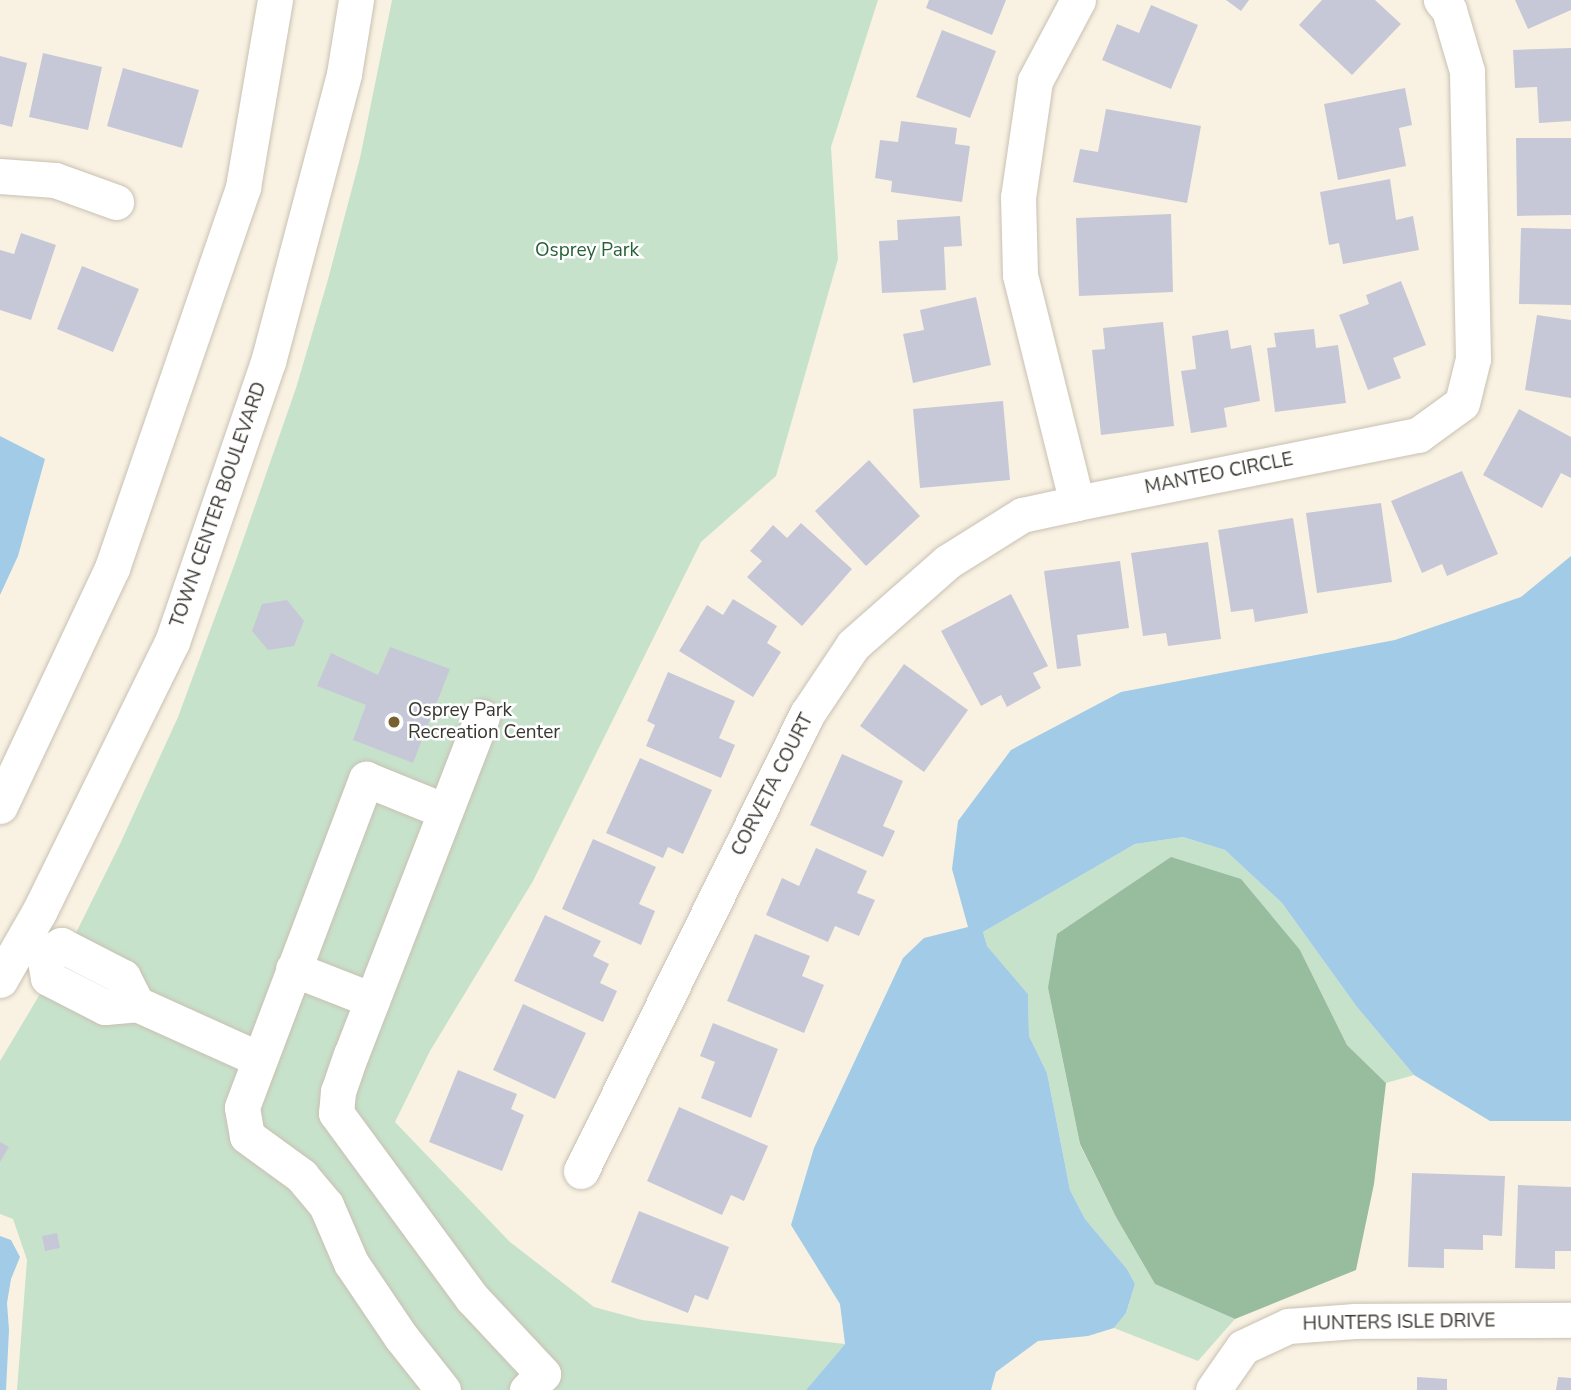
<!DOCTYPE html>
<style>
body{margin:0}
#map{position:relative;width:1571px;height:1390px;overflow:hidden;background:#f9f2e3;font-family:"Nunito Sans",sans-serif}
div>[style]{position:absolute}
.green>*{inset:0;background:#c7e2cb}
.forest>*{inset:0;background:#97bc9e}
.water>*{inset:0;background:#a1cbe6}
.building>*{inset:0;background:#c6c8d7}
.roads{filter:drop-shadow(0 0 2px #c8c1b3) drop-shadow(0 0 2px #c8c1b3)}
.minor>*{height:35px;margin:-17.5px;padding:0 17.5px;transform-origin:17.5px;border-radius:17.5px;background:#fff}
.dots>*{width:19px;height:19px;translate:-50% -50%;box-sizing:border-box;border:4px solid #fff;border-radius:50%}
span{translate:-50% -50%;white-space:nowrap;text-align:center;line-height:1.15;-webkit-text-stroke:5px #fff;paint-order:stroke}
.park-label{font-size:19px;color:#275f37}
.street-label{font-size:19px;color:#3a3731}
.poi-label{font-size:19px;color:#3a3731}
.left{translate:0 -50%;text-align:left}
</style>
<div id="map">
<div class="green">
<div style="clip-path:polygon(392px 0,878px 0,831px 147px,838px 259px,776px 476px,701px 542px,533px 881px,430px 1051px,395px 1122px,510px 1242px,594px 1307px,642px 1320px,845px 1344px,806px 1390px,17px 1390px,27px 1260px,13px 1219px,0 1214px,0 1061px,74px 937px,120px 844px,178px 717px,235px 563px,296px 388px,327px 283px,360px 158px)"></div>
<div style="clip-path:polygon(1183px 837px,1225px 850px,1282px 903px,1357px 1007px,1414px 1075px,1386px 1083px,1347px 1045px,1300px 950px,1048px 988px,1080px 1145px,1116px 1217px,1155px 1284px,1235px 1319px,1198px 1361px,1114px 1328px,1126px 1313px,1135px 1284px,1127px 1269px,1085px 1219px,1070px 1190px,1047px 1073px,1029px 1036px,1028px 994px,987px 946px,983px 932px,1135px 844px)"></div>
</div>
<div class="forest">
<div style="clip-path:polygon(1171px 857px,1241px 879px,1300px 950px,1347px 1045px,1386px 1083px,1374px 1184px,1356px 1270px,1235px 1319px,1155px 1284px,1116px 1217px,1080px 1144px,1048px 988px,1057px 934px)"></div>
</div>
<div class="water">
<div style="clip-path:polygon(0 436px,45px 459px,18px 556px,0 595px)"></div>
<div style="clip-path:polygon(1571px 556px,1571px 1121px,1490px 1121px,1414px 1075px,1357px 1007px,1282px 903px,1225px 850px,1183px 837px,1135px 844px,983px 932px,987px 946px,1028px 994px,1029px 1036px,1047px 1073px,1070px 1190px,1085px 1219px,1127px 1269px,1135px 1284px,1126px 1313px,1114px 1328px,1088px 1336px,1038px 1341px,996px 1372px,991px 1390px,806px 1390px,845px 1344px,840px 1304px,791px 1225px,814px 1148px,903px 958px,924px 938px,968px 927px,952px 869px,958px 821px,1011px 750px,1121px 692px,1395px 640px,1521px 597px)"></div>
<div style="clip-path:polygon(0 1236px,11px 1240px,20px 1257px,11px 1279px,7px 1303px,9px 1330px,6px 1390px,0 1390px)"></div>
</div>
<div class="building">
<div style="clip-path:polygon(929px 0,1006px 0,992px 35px,926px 8px)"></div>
<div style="clip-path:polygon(1226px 0,1249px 0,1241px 11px)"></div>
<div style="clip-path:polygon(1322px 0,1375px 0,1401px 24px,1352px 75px,1299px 25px)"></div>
<div style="clip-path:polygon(1515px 0,1571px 0,1571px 10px,1528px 29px)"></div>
<div style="clip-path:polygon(1151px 5px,1198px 25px,1171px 89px,1102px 60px,1117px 24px,1139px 33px)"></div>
<div style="clip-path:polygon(942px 30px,996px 51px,970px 118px,916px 97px)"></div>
<div style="clip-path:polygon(1571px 48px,1571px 121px,1539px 123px,1537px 87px,1515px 88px,1513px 50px)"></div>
<div style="clip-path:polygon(43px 53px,102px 67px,88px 130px,29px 117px)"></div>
<div style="clip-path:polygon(0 56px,27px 63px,12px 127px,0 124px)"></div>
<div style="clip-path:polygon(123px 68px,199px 90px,182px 148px,107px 126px)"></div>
<div style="clip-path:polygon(1405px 88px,1412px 125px,1399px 128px,1406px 166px,1338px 180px,1324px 104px)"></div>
<div style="clip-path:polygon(1106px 109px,1201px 126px,1187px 203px,1073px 182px,1080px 149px,1098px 152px)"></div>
<div style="clip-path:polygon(901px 121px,957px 128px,955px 144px,970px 146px,962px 202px,891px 192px,892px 181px,875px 178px,880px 140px,898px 142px)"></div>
<div style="clip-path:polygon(1516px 138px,1571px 138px,1571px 215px,1517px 216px)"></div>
<div style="clip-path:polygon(1390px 179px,1396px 220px,1413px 216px,1419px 250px,1343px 264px,1339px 243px,1329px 245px,1320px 192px)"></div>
<div style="clip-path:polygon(1171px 214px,1173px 292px,1079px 296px,1076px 218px)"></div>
<div style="clip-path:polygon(960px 216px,962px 246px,944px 247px,946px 290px,882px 293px,879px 241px,898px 240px,897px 220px)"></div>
<div style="clip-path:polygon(1521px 228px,1571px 229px,1571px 305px,1519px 304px)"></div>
<div style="clip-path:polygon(21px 233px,56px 245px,31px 320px,0 310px,0 250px,14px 254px)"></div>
<div style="clip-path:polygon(82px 266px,139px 289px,113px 352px,57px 329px)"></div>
<div style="clip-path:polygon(1401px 281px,1426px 345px,1393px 358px,1401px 378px,1368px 390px,1339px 315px,1369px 304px,1366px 295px)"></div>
<div style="clip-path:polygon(976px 297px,991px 365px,913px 383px,903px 334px,924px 330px,920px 310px)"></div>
<div style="clip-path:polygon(1537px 315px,1571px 320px,1571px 398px,1525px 390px)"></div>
<div style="clip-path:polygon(1163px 322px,1174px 426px,1101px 435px,1092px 350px,1105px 349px,1103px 328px)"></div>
<div style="clip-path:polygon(1314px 329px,1316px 348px,1338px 345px,1346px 403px,1275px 412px,1267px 348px,1276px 347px,1274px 333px)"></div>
<div style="clip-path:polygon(1228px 330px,1231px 349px,1251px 345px,1260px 401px,1224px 408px,1227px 427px,1191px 433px,1181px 371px,1196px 369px,1192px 336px)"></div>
<div style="clip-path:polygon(1003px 401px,1010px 480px,920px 488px,913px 409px)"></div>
<div style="clip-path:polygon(1519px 409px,1571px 437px,1571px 478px,1561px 473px,1542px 508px,1483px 475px)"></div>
<div style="clip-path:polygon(869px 460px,920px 516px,866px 566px,815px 511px)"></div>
<div style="clip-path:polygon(1462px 471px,1498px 554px,1447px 576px,1442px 564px,1422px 573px,1391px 501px)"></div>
<div style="clip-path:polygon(1381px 503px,1392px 582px,1317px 593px,1306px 513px)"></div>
<div style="clip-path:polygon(1293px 518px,1308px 613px,1255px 622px,1253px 609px,1231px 612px,1218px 530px)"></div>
<div style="clip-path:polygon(801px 523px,852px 569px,802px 626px,747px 577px,762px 561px,750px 551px,773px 525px,787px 538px)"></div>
<div style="clip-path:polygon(1208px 542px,1221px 639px,1168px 646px,1166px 633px,1143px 636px,1131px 553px)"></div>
<div style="clip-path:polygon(1120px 561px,1129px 628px,1077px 635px,1081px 666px,1057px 669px,1044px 571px)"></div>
<div style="clip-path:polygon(1011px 594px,1048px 666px,1033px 673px,1041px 688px,1007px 707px,1001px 695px,981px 706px,941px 631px)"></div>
<div style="clip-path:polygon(733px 599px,777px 626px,767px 643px,781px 652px,753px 697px,679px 651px,707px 605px,723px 615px)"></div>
<div style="clip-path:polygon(287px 600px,304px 621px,294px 646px,268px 650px,252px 631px,262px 604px)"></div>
<div style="clip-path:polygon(390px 647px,450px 669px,413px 763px,353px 740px,366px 705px,317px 686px,331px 653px,378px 675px)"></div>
<div style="clip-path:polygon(904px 664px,968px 710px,924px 772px,860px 726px)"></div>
<div style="clip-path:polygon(668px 672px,735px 701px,719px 738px,735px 745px,721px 778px,646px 746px,655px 725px,647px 721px)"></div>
<div style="clip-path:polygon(842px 754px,903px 781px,883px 826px,895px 831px,883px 857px,810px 825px)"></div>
<div style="clip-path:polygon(640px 758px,712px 790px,683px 854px,668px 847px,663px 858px,606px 833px)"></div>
<div style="clip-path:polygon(593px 839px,656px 867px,639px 904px,655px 911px,641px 945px,562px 909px)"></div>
<div style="clip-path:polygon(816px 848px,867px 871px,857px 893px,875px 900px,859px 936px,835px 926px,828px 942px,766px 915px,782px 878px,799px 886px)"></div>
<div style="clip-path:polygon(545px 915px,601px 941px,593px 956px,609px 964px,600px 983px,617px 991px,603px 1022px,514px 981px)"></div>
<div style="clip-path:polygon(755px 934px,810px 956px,802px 976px,824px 985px,804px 1033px,727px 1001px)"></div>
<div style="clip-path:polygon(523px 1004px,586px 1033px,555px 1099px,493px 1070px)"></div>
<div style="clip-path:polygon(713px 1023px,778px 1049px,751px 1118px,701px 1098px,715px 1062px,700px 1056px)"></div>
<div style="clip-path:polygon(458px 1070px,517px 1094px,511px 1109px,524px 1115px,502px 1171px,429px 1142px)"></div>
<div style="clip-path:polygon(679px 1107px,768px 1146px,744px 1201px,731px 1195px,722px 1215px,647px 1181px)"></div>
<div style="clip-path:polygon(0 1142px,9px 1147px,0 1162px)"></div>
<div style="clip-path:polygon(1412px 1173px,1505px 1176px,1502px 1236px,1483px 1235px,1483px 1250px,1444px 1249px,1444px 1268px,1408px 1267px)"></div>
<div style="clip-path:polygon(1518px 1185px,1571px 1187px,1571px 1251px,1555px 1251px,1555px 1269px,1515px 1268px)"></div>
<div style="clip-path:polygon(639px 1211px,729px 1247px,708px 1300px,695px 1295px,688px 1313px,611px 1282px)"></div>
<div style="clip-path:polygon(57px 1233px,60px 1248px,45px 1251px,42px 1236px)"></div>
<div style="clip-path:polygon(1417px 1377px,1447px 1379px,1447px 1390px,1417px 1390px)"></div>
<div style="clip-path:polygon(1558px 1377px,1571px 1378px,1571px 1390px,1556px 1390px)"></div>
</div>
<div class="roads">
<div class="minor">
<div style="left:1078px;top:0;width:92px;rotate:118deg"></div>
<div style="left:1035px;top:81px;width:117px;rotate:98.3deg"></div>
<div style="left:1018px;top:197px;width:78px;rotate:88.5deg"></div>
<div style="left:1020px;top:275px;width:235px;rotate:76deg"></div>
<div style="left:1077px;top:503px;width:348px;rotate:-11.3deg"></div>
<div style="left:1418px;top:435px;width:54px;rotate:-36deg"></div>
<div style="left:1462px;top:403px;width:45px;rotate:-76deg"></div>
<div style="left:1473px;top:359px;width:288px;rotate:-91.2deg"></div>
<div style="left:1467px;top:71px;width:64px;rotate:-106.4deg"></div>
<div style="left:1449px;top:10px;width:13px;rotate:-129deg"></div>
<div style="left:0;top:176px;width:55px;rotate:4.2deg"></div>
<div style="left:55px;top:180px;width:65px;rotate:19.8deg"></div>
<div style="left:482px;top:717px;width:362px;rotate:111.2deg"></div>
<div style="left:351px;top:1054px;width:39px;rotate:109deg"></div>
<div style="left:338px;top:1091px;width:22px;rotate:95deg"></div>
<div style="left:336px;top:1113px;width:230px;rotate:53.7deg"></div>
<div style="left:472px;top:1298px;width:104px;rotate:46.9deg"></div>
<div style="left:543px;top:1374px;width:23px;rotate:135deg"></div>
<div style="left:0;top:806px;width:263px;rotate:-64.8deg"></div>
<div style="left:112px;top:568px;width:403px;rotate:-71deg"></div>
<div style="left:243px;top:187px;width:190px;rotate:-80.3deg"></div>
<div style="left:44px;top:955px;width:23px;rotate:80deg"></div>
<div style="left:48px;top:978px;width:64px;rotate:27deg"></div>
<div style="left:105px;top:1007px;width:32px;rotate:-5deg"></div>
<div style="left:137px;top:1004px;width:134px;rotate:24.3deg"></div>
<div style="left:44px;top:955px;width:20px;rotate:-30deg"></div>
<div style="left:61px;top:945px;width:70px;rotate:27.3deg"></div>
<div style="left:123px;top:977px;width:30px;rotate:63deg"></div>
<div style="left:293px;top:969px;width:85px;rotate:21.4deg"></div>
<div style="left:0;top:980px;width:78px;rotate:-60.2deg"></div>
<div style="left:39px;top:912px;width:301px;rotate:-63.8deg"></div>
<div style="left:172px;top:642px;width:296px;rotate:-71.1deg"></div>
<div style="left:268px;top:362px;width:298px;rotate:-75.2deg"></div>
<div style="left:344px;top:74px;width:75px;rotate:-80.8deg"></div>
<div style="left:581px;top:1171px;width:510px;rotate:-63.69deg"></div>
<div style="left:807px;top:714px;width:83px;rotate:-56.3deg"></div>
<div style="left:853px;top:645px;width:125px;rotate:-41.4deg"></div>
<div style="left:947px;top:562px;width:89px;rotate:-32.1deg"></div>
<div style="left:1022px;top:515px;width:56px;rotate:-12.3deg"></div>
<div style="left:443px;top:1390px;width:68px;rotate:-128.4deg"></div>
<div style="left:401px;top:1337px;width:89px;rotate:-124deg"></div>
<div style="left:351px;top:1263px;width:63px;rotate:-113.3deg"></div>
<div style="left:326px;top:1205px;width:38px;rotate:-130deg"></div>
<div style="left:302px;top:1176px;width:68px;rotate:-144deg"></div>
<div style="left:247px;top:1136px;width:29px;rotate:-100deg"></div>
<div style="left:242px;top:1107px;width:351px;rotate:-69.3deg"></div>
<div style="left:366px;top:779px;width:85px;rotate:22.1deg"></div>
<div style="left:1213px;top:1390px;width:52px;rotate:-55.1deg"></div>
<div style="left:1243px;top:1347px;width:50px;rotate:-25deg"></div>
<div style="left:1288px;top:1326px;width:67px;rotate:-4.3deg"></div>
<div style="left:1355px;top:1321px;width:216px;rotate:-0.3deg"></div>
</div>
</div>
<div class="dots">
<div style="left:394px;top:722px;background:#766030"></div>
</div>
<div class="park-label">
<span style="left:587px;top:251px">Osprey Park</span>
</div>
<div class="street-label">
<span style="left:1219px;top:474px;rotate:-11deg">MANTEO CIRCLE</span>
<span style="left:219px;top:505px;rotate:-71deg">TOWN CENTER BOULEVARD</span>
<span style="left:773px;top:785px;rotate:-63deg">CORVETA COURT</span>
<span style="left:1399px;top:1323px;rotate:-1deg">HUNTERS ISLE DRIVE</span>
</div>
<div class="poi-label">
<span class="left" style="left:408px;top:722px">Osprey Park<br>Recreation Center</span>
</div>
</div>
